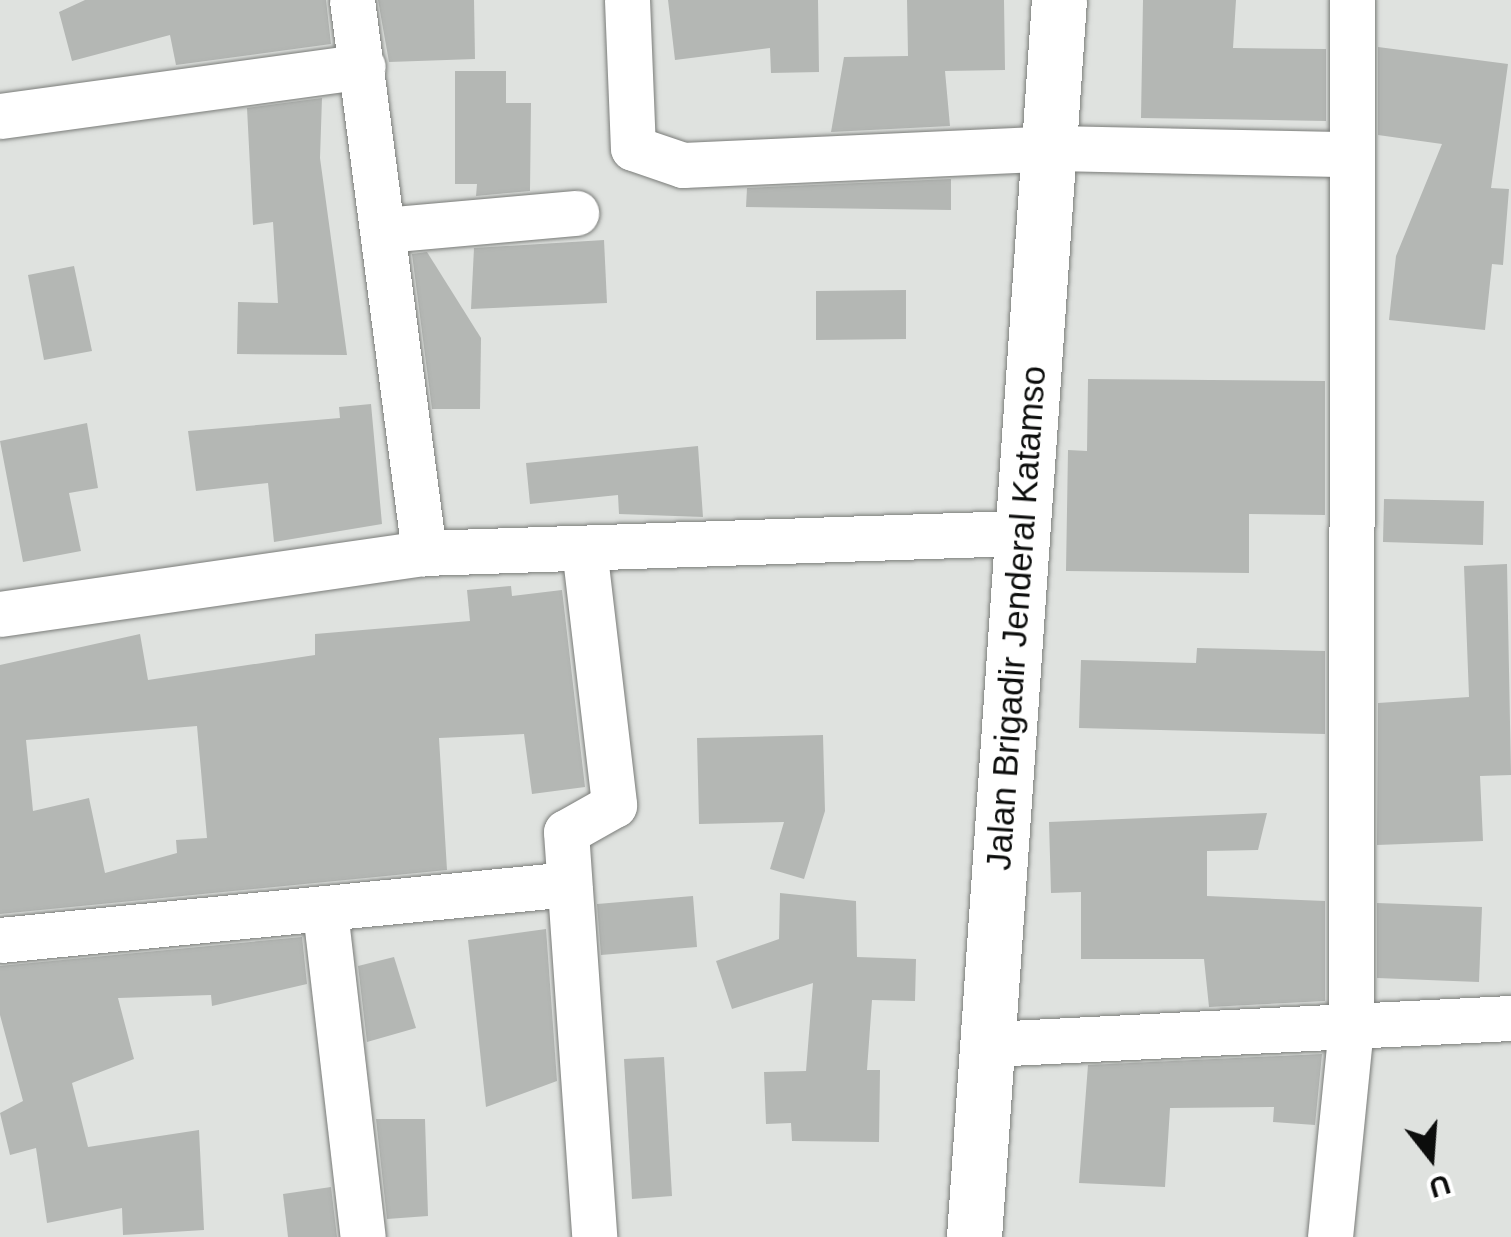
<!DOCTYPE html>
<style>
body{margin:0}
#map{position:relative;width:1511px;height:1237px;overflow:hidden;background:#dfe2df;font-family:Helvetica,sans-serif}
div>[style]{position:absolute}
.building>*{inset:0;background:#b4b7b4}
.roads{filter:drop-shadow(0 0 2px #7a7c79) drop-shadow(0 0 2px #7a7c79)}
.street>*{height:45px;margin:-22.5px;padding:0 22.5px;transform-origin:22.5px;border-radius:22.5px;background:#fff}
.secondary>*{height:55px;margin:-27.5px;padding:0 27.5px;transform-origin:27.5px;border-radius:27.5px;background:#fff}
span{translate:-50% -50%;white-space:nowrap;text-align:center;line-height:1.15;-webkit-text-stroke:8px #fff;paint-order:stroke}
.street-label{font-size:35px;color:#0c0d0c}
.north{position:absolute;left:1381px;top:1107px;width:100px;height:100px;-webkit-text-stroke:8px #fff;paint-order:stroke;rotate:163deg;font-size:28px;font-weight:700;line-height:40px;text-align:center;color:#0c0d0c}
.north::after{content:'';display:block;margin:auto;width:35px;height:45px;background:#0c0d0c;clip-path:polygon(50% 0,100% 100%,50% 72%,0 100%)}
</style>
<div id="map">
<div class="building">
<div style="clip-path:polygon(85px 0,326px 0,331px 44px,176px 65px,170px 35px,72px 61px,59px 12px)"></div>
<div style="clip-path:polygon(378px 0,474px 0,475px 59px,389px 62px)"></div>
<div style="clip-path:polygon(668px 0,818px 0,819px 72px,771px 73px,770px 48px,675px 60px)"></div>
<div style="clip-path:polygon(907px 0,1004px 0,1005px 70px,945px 71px,950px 126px,831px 132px,844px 57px,908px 56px)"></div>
<div style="clip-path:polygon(1143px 0,1236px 0,1233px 48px,1326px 49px,1326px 121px,1141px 118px)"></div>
<div style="clip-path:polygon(1378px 47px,1508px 64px,1491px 188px,1509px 189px,1503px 265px,1492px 264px,1485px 330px,1389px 320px,1396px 256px,1442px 144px,1378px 135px)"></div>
<div style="clip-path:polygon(455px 71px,506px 71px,506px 103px,531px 103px,530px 191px,476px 196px,477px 184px,455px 184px)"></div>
<div style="clip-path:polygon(322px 98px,320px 158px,347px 355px,237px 354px,238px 302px,278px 303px,273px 222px,253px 225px,247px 108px)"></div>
<div style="clip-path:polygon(951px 179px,951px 210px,746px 207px,747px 188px)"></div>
<div style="clip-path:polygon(604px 240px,607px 303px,471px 309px,474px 248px)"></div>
<div style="clip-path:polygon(427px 252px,481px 338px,480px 409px,432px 409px,412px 254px)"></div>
<div style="clip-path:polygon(74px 266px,92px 351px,44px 360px,28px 275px)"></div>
<div style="clip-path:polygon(906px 290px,906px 339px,816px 340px,816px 291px)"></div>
<div style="clip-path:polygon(1088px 379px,1325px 381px,1325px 515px,1249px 514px,1249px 573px,1066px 571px,1068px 450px,1087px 451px)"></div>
<div style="clip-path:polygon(371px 404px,382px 524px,274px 542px,268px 483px,196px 491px,188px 431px,340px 418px,339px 407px)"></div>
<div style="clip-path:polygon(87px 423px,98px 488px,69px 493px,81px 551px,23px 562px,0 441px)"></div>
<div style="clip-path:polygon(698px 446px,703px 517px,619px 514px,618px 495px,530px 504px,526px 463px)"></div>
<div style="clip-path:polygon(1384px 499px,1484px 501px,1483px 545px,1383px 542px)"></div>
<div style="clip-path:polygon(1507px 564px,1511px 775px,1480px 776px,1483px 841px,1377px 845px,1378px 703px,1469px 697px,1464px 566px)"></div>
<div style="clip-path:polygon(evenodd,511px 586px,512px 596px,562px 590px,585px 787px,532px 794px,524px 734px,439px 738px,447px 870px,0 914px,0 665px,140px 634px,148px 680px,315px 655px,315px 634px,470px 621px,467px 590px,511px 586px,197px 726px,207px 838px,176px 840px,177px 853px,105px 873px,89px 798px,33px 811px,26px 740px,197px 726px)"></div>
<div style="clip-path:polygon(1197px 648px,1325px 651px,1325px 734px,1079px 728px,1081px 660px,1196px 663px)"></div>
<div style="clip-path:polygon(823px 735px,825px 811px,804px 879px,770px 869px,784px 822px,699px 824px,697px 738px)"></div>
<div style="clip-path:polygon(1267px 813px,1258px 850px,1207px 851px,1207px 896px,1325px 901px,1325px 1001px,1209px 1007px,1204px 959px,1081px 959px,1081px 892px,1051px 893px,1049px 822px)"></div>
<div style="clip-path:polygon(780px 893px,856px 901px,857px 957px,916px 959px,915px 1001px,872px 1000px,867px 1070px,880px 1070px,879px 1142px,792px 1141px,791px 1123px,766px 1124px,764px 1072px,806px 1071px,813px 983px,732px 1009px,716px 961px,779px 939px)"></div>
<div style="clip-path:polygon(693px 896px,697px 947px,601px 955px,597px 904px)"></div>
<div style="clip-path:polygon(1377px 903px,1482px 907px,1479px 982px,1377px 978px)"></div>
<div style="clip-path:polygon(546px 929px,557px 1081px,486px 1107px,468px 940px)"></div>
<div style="clip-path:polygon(302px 937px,307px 984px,212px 1006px,211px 995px,118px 998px,134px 1059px,72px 1083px,88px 1147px,199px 1130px,204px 1230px,123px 1235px,122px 1208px,47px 1223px,36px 1148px,10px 1155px,0 1113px,23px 1101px,0 1015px,0 966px)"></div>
<div style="clip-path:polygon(394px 957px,416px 1028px,367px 1042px,358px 966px)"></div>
<div style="clip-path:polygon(1322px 1054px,1315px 1125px,1273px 1122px,1274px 1107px,1170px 1108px,1165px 1187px,1079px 1183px,1088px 1065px)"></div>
<div style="clip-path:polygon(664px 1057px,672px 1196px,632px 1199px,624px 1059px)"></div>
<div style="clip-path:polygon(376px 1119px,425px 1119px,428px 1216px,387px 1219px)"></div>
<div style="clip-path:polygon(331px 1187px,337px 1237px,288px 1237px,283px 1194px)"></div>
</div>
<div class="roads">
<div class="street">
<div style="left:352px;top:0;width:558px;rotate:82.58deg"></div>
<div style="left:627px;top:0;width:148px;rotate:87.7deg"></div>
<div style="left:633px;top:148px;width:53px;rotate:18.8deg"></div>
<div style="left:683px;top:165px;width:371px;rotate:-2.6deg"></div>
<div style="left:1054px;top:148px;width:297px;rotate:1.2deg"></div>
<div style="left:0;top:116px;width:366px;rotate:-7.8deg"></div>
<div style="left:384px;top:230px;width:193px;rotate:-5.1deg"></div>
<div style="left:584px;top:548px;width:259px;rotate:83.3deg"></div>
<div style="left:614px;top:805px;width:55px;rotate:150.6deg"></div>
<div style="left:566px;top:832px;width:406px;rotate:86deg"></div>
<div style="left:0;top:614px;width:428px;rotate:-8.2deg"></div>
<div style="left:424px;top:553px;width:593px;rotate:-1.93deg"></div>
<div style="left:325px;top:911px;width:328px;rotate:83.4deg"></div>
<div style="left:0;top:940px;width:572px;rotate:-5.62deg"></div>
<div style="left:990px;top:1044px;width:522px;rotate:-2.86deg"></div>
<div style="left:1330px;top:1237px;width:210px;rotate:-84.3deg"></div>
<div style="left:1351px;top:1028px;width:1028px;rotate:-89.94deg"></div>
</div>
<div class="secondary">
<div style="left:974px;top:1237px;width:1240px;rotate:-86.07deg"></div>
</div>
</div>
<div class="street-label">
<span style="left:1016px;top:618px;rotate:-86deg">Jalan Brigadir Jenderal Katamso</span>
</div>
<div class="north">U</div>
</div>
